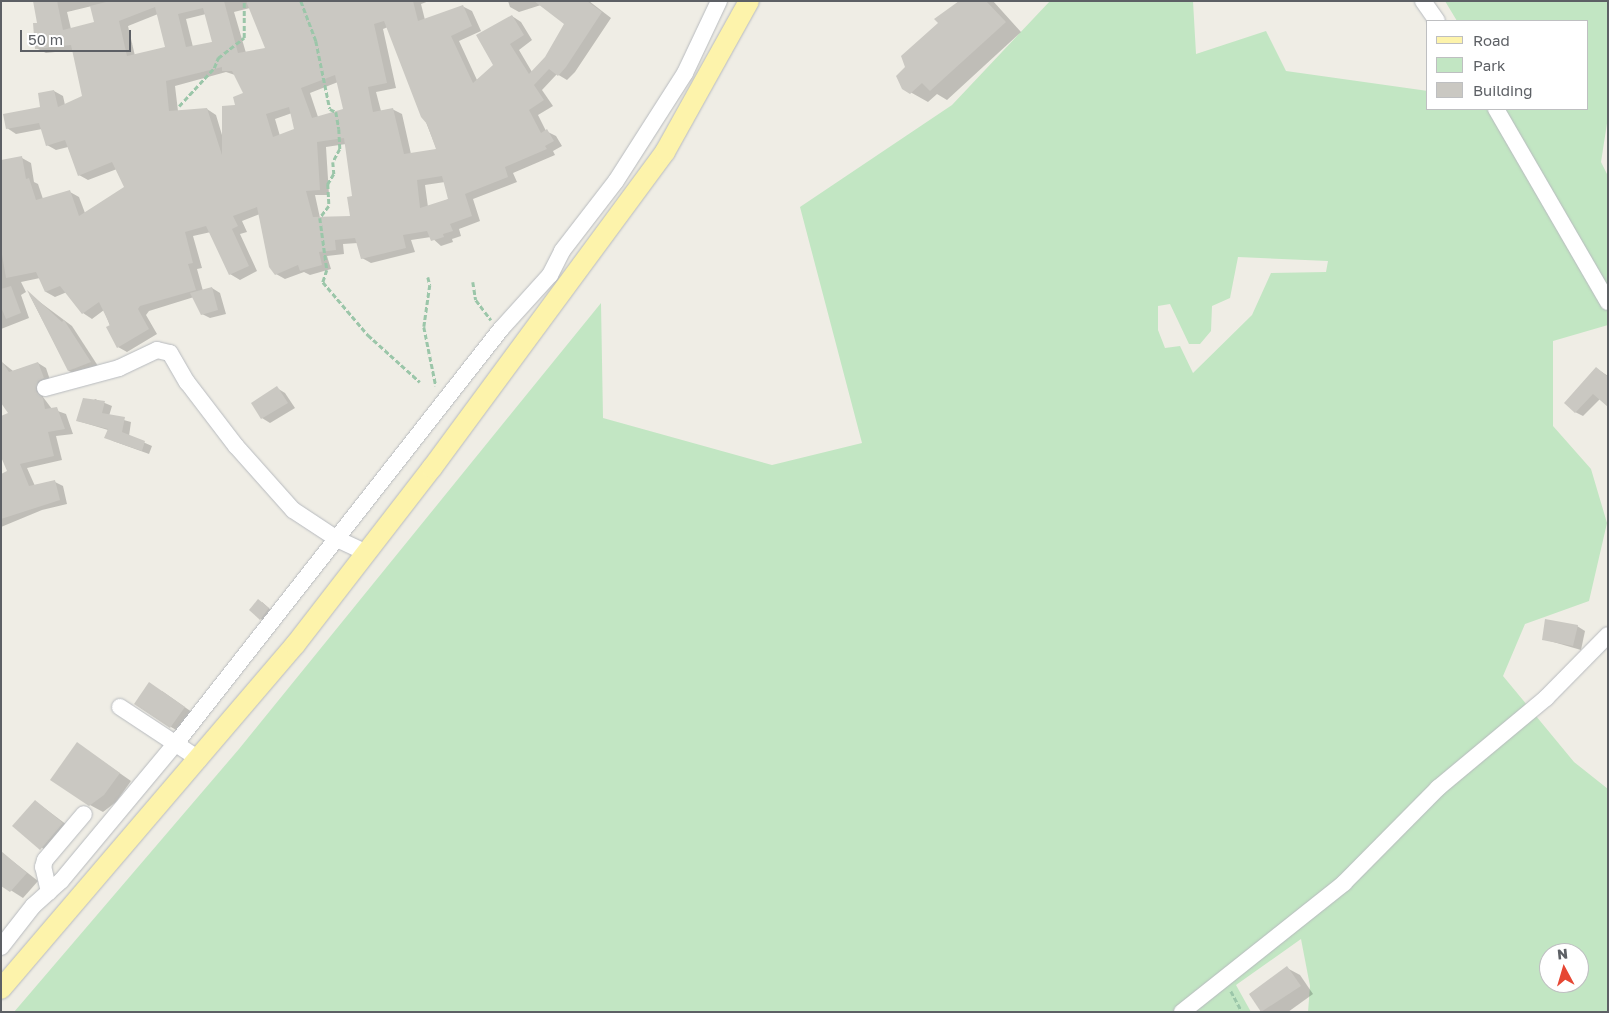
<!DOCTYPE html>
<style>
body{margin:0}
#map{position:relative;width:1609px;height:1013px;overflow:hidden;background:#efede5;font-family:"Golos Text",sans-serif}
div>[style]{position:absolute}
.green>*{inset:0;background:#c2e6c3}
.shadow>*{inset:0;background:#0003}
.building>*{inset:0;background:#cac8c2}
.path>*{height:2.5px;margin-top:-1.25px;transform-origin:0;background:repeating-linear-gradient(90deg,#9bc6a9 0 5px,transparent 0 7.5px)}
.roads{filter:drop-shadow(0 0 1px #b7babe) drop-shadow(0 0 1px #b7babe)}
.minor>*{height:16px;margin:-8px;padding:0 8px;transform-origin:8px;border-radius:8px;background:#fff}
.major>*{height:20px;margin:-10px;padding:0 10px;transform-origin:10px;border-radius:10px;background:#fdf3ab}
span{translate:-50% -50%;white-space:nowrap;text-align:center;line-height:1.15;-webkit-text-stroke:4.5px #fff;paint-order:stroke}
.frame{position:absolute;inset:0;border:2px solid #5d6065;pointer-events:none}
.legend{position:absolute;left:1426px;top:20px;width:162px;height:90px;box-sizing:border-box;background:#fff;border:1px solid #bebfc1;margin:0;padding:6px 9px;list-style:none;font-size:15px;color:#5d6065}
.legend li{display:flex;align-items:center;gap:10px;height:25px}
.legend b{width:25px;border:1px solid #bebfc1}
.north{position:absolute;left:1539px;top:943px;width:50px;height:50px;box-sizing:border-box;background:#fff;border:1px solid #bebfc1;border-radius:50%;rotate:354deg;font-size:14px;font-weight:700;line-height:20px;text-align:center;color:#5d6065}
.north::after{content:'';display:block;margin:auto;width:18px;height:22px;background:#e64734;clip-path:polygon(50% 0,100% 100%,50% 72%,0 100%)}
.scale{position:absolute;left:20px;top:30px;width:111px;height:22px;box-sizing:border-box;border:2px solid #5d6065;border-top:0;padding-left:6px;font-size:15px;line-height:18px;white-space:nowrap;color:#5d6065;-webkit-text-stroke:4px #fff;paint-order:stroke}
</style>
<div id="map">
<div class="green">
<div style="clip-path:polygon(evenodd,1050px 1px,1193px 1px,1196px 54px,1266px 31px,1286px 71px,1428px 91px,1428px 109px,1588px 109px,1588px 21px,1457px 21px,1445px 1px,1608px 1px,1608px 117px,1601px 162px,1608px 176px,1608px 325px,1553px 341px,1553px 426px,1591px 469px,1607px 523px,1589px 601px,1525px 624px,1503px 676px,1574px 762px,1608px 789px,1608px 1012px,1308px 1012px,1310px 986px,1301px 939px,1236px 985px,1251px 1012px,14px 1012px,239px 749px,601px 303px,603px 418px,772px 465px,862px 443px,800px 207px,952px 105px,1050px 1px,1238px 257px,1328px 261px,1326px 272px,1271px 273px,1252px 315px,1193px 373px,1180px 346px,1165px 348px,1158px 330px,1158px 306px,1170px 304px,1189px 344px,1200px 344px,1211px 331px,1212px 306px,1230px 298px,1238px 257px,1050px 1px,1549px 953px,1579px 953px,1579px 983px,1549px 983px,1549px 953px)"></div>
</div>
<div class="shadow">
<div style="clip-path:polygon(evenodd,35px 1px,429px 1px,421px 4px,425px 20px,462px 6px,472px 11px,481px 31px,459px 41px,477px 80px,495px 66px,512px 16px,521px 22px,532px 40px,519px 50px,532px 72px,546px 58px,566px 24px,541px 5px,519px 12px,510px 7px,508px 1px,589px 1px,611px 18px,575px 72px,567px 80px,557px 74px,542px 90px,553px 106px,538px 115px,546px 131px,556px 136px,562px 146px,553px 151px,555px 155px,513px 173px,517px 182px,473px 199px,480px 221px,459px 229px,461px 236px,452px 239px,453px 242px,441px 246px,431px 237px,411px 240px,415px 252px,371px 263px,362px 258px,358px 243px,343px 244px,344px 254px,327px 256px,331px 269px,310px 275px,304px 272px,285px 279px,276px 274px,260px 214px,242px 221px,247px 232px,240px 234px,257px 271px,240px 280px,230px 274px,211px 232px,193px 236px,202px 268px,197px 269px,203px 291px,212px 288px,220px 293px,226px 314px,210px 318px,202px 314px,194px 297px,149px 311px,146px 315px,157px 334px,127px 352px,118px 347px,104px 310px,92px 319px,83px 313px,67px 292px,55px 297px,46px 292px,40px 278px,21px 282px,26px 292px,21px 295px,29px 318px,1px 329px,1px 243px,22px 158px,31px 163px,34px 182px,38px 184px,43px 199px,70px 192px,79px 197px,85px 213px,126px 187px,117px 169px,88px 180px,79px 175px,68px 147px,56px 150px,47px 145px,42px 129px,16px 134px,7px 128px,42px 108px,54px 91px,63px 96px,65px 105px,83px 97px,73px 50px,46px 53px,36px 48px,38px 24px,35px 1px,92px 6px,96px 23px,71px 29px,67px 12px,92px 6px,35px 1px,250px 8px,267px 49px,246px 53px,234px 12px,250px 8px,35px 1px,158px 14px,166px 48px,135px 56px,128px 26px,158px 14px,35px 1px,206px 14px,214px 42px,193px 47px,186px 19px,206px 14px,35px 1px,388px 27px,437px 150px,411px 154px,402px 114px,392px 109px,381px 111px,376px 92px,396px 88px,383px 29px,388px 27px,35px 1px,226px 72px,235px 75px,245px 94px,222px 135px,216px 115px,207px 109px,178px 111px,175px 86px,226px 72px,35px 1px,338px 82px,344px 110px,318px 117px,310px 93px,338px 82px,35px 1px,292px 113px,295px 130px,280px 136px,275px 119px,292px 113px,35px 1px,346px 144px,354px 197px,351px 217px,320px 218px,315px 195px,329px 195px,326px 147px,346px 144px,35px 1px,445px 182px,449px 199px,428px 207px,425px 185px,445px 182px)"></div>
<div style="clip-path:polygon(961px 1px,993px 1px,1021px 32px,947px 100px,937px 94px,928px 102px,903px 88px)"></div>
<div style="clip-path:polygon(29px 294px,72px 326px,98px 366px,77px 375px,69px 371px)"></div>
<div style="clip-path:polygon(3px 363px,13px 371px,38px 363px,46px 368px,51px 383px,46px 386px,43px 397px,52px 409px,66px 414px,73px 434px,56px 436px,62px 460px,27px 468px,35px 486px,55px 482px,63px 486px,67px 504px,42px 510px,1px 527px,1px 475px,8px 472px,10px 414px)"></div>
<div style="clip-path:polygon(1596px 368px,1608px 376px,1608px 405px,1600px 399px,1583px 416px,1575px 412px)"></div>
<div style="clip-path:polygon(277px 388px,285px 393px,295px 408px,270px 423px,262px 418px,253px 403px)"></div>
<div style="clip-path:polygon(95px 399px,112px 406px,109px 416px,131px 422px,129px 436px,152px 446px,149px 454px,113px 441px,106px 437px,108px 430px,78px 421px)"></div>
<div style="clip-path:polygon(262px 602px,272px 611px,264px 621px,261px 619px)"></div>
<div style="clip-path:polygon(1577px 626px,1585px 631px,1581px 650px,1543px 639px)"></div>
<div style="clip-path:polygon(162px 691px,196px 715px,183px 734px,171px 727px)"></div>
<div style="clip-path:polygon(78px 744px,131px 781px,116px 802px,103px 812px,90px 805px)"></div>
<div style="clip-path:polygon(35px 801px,75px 831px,53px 856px,14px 826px)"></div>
<div style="clip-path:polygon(1px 852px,38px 881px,23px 898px,1px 884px)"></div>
<div style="clip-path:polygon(1287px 968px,1300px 975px,1313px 994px,1288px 1012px,1263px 1012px,1250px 994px)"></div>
</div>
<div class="building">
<div style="clip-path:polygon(evenodd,33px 1px,57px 1px,63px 30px,94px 22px,90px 6px,110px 1px,224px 1px,238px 53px,265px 48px,246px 1px,413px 1px,418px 21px,463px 5px,472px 26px,451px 36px,473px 83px,493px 65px,476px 35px,512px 15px,524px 35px,510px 44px,529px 74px,545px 57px,564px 24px,534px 1px,587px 1px,602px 12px,566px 67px,558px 76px,549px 69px,534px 85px,544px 100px,529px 110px,541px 133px,547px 129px,554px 141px,545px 146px,547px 149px,505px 167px,508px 177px,465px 194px,472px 216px,450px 224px,453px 231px,443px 234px,444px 237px,431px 241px,427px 231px,403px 235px,406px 248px,361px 259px,355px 238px,335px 240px,336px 250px,319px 252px,322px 265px,300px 271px,298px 265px,275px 275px,269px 267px,257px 207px,233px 216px,238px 226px,232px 229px,249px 266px,229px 275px,206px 226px,185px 232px,193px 263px,188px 264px,196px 290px,140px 306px,138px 309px,149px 329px,117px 348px,106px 327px,110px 325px,99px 302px,82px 314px,60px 286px,45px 292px,36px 272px,6px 278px,1px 249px,1px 160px,22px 156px,26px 179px,29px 178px,36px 200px,70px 190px,79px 216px,124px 187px,112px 162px,78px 176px,65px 140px,46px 146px,39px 123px,6px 129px,3px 114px,40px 107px,38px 93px,54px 90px,58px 107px,82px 96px,71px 45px,35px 49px,33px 23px,37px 23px,33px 1px,155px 7px,165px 47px,127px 56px,119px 21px,155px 7px,33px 1px,203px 8px,212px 42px,186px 47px,178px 14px,203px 8px,33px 1px,384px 21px,421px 117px,427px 124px,436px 149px,404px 154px,393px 108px,373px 112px,368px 87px,387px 83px,374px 24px,384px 21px,33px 1px,222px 67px,222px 71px,232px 71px,243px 93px,233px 97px,235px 105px,222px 106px,222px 155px,207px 108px,169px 111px,166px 81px,222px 67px,33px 1px,335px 75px,343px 109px,312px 118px,301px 88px,335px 75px,33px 1px,289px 107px,294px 129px,273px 137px,266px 114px,289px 107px,33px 1px,344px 138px,352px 196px,347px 197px,350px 216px,313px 217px,306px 191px,320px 190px,317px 142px,344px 138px,33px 1px,442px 176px,448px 199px,420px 208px,417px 180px,442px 176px)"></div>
<div style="clip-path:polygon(959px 1px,986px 1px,1006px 22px,930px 91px,922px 83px,910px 94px,902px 89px,896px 76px,905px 67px,901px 56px,938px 23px,934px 19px)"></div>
<div style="clip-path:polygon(11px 286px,21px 313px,6px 319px,1px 307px,1px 289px)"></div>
<div style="clip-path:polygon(212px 287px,218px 310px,201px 315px,190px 293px)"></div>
<div style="clip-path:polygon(27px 290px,62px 322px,64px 320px,91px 362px,68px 371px)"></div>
<div style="clip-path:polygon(1px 360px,9px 372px,38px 362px,44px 378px,38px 381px,36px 391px,43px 398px,45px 409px,57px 407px,65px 429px,48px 432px,54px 456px,20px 464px,29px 486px,55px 480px,60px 500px,1px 519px,1px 474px,7px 471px,1px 457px,1px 416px,8px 413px,1px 403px)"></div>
<div style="clip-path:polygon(1596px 367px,1608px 377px,1608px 407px,1593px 394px,1575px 413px,1564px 403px)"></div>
<div style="clip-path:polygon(277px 386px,288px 403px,261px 419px,251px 403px)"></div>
<div style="clip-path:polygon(83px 398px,105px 401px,102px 413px,125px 417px,122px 432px,145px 441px,142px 451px,104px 438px,108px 429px,76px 421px)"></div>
<div style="clip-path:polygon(258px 599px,269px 608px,260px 620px,249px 610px)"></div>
<div style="clip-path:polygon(1545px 619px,1578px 625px,1573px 646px,1542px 640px)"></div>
<div style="clip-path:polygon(149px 682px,185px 707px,170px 728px,134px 704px)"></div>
<div style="clip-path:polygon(77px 742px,120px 773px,104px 795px,89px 806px,50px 780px)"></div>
<div style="clip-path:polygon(35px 800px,63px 823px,40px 850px,12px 826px)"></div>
<div style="clip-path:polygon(1px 851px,27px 873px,10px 892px,1px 886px)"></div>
<div style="clip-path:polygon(1287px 966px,1301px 986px,1261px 1012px,1249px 994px)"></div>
</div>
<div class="path">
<div style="left:301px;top:1px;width:43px;rotate:69.4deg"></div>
<div style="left:316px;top:41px;width:69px;rotate:78.4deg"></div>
<div style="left:330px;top:109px;width:7px;rotate:27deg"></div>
<div style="left:336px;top:112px;width:17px;rotate:80deg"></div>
<div style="left:339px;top:129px;width:20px;rotate:87deg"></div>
<div style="left:340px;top:149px;width:15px;rotate:118deg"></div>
<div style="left:333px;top:162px;width:12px;rotate:85deg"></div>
<div style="left:334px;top:174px;width:12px;rotate:121deg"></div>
<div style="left:328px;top:184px;width:22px;rotate:87deg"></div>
<div style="left:329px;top:206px;width:15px;rotate:127deg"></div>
<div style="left:320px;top:218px;width:52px;rotate:82.3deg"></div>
<div style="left:327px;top:270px;width:13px;rotate:108deg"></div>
<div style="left:323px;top:282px;width:70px;rotate:49.7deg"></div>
<div style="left:368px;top:335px;width:70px;rotate:42.1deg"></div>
<div style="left:179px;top:106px;width:52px;rotate:-47.4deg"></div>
<div style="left:214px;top:68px;width:11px;rotate:-68deg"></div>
<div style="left:218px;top:58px;width:33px;rotate:-38deg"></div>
<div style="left:244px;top:38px;width:37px;rotate:-90deg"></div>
<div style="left:428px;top:277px;width:8px;rotate:76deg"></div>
<div style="left:430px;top:285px;width:42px;rotate:98.1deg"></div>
<div style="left:424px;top:327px;width:60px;rotate:78.5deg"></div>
<div style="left:473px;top:282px;width:18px;rotate:81deg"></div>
<div style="left:476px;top:300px;width:25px;rotate:53deg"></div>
<div style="left:1231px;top:991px;width:24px;rotate:62deg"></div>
</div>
<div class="roads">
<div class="minor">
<div style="left:1423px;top:1px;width:24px;rotate:55deg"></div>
<div style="left:1496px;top:109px;width:223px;rotate:59.9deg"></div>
<div style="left:45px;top:388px;width:77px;rotate:-15.1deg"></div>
<div style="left:119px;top:368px;width:42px;rotate:-25.3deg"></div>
<div style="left:157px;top:350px;width:13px;rotate:13deg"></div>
<div style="left:170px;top:353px;width:34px;rotate:60deg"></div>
<div style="left:187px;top:382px;width:81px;rotate:52.6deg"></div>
<div style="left:236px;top:446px;width:86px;rotate:48.3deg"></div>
<div style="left:293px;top:510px;width:53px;rotate:33.4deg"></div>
<div style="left:337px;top:539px;width:33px;rotate:25deg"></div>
<div style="left:120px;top:707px;width:95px;rotate:33.4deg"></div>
<div style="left:49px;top:892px;width:26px;rotate:-103deg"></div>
<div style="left:43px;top:867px;width:7px;rotate:-74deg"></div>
<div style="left:45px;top:860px;width:60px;rotate:-49.7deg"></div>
<div style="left:1px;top:947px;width:52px;rotate:-52deg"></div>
<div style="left:33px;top:906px;width:38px;rotate:-42deg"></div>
<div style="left:61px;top:881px;width:181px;rotate:-50.2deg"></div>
<div style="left:177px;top:742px;width:525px;rotate:-51.89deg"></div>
<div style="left:501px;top:329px;width:73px;rotate:-47.8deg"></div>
<div style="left:550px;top:275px;width:27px;rotate:-63deg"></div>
<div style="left:562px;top:251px;width:88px;rotate:-52.4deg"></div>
<div style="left:616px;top:181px;width:128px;rotate:-57.4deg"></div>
<div style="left:685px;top:73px;width:80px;rotate:-64.7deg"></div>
<div style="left:1182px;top:1012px;width:207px;rotate:-38.5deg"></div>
<div style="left:1344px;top:883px;width:134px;rotate:-45.3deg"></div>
<div style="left:1438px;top:788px;width:141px;rotate:-39.8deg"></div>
<div style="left:1546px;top:698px;width:88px;rotate:-45.5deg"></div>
</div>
<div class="major">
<div style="left:1px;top:989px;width:453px;rotate:-49.5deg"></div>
<div style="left:295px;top:645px;width:224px;rotate:-52.3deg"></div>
<div style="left:432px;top:468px;width:393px;rotate:-53.6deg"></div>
<div style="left:665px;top:152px;width:173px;rotate:-60.9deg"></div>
</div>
</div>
<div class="frame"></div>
<ul class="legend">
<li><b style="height:6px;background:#fdf3ab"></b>Road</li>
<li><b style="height:14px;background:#c2e6c3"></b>Park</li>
<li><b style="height:14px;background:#cac8c2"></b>Building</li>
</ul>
<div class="north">N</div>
<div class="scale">50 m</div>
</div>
